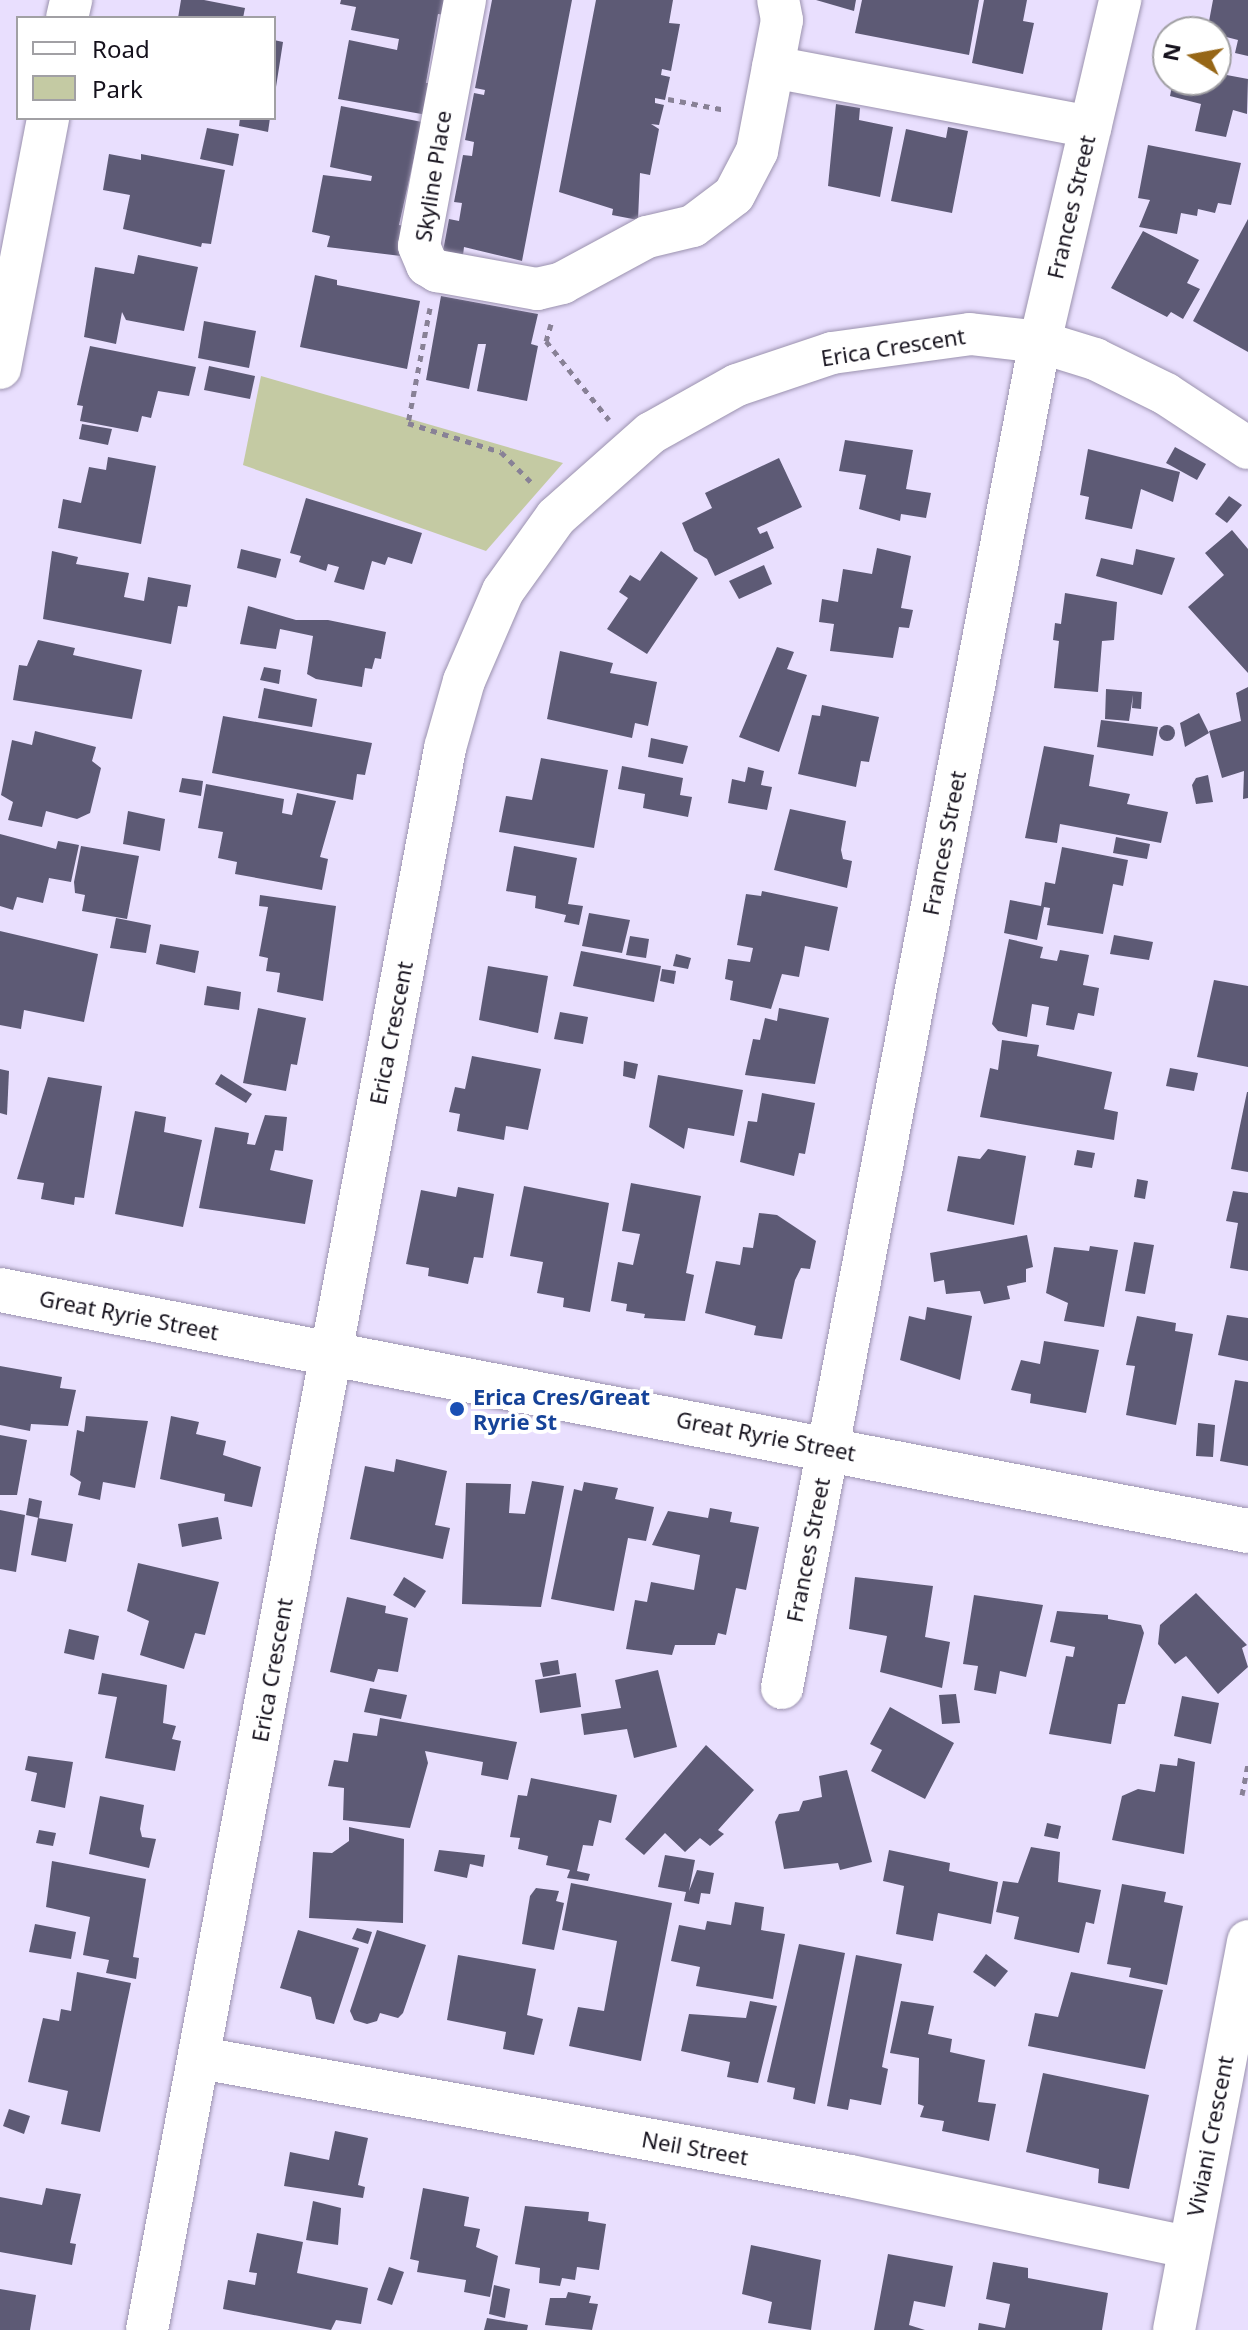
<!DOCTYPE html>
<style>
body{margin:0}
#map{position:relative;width:1248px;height:2330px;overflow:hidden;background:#e9dffe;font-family:"Noto Sans",sans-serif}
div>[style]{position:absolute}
.green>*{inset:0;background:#c4caa3}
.building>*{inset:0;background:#5d5a75}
.round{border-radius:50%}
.path>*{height:5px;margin-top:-2.5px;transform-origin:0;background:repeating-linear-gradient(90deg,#888196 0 6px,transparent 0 12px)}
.roads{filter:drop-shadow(0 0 2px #9b92ae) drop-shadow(0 0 2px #9b92ae)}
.street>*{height:42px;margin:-21px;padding:0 21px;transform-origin:21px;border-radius:21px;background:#fff}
.secondary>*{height:44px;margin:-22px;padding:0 22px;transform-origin:22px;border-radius:22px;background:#fff}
.dots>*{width:22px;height:22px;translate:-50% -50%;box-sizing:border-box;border:4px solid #fff;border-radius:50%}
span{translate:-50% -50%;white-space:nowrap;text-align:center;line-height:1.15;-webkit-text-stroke:8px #fff;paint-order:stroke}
.street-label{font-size:22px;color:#15111c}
.transit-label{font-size:22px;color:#164399;font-weight:700}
.left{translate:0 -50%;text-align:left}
.legend{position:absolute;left:16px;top:16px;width:260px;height:104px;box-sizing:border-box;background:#fff;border:2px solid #a1a0a4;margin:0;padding:10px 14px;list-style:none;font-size:24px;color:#15111c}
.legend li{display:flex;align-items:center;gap:16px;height:40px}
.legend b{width:40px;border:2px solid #a1a0a4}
.north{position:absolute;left:1152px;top:16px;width:80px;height:80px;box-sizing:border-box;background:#fff;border:2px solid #a1a0a4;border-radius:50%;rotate:281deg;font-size:22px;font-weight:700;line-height:32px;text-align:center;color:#15111c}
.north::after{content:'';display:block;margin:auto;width:28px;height:36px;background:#966616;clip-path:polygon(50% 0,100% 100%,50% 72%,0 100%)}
</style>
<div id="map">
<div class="green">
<div style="clip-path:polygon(261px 376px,563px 463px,486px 551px,243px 465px)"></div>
</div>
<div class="building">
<div style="clip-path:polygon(181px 0,204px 0,245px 8px,243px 18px,178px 18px)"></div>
<div style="clip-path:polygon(341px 0,449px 0,447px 15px,438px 14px,426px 83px,432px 83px,427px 115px,338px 99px,349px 40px,397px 50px,399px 39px,351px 30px,356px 7px,340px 4px)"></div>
<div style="clip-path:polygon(492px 0,572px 0,522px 261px,464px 247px,463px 255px,443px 251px,449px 219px,459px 221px,462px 203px,454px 202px,463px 155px,472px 156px,474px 142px,465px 140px,474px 93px,484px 95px,485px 90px,475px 88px)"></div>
<div style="clip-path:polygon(596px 0,673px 0,669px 23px,680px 24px,671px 71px,662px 69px,661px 75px,670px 77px,665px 100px,655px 98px,655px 103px,664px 105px,659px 125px,651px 124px,659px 129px,650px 175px,640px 173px,638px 220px,612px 215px,613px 209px,559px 192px)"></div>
<div style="clip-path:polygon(816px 0,856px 0,854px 11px)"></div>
<div style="clip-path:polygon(862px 0,979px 0,969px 55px,855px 33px)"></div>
<div style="clip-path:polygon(984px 0,1027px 0,1023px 21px,1034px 23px,1023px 74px,972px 63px)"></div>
<div style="clip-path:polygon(1213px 0,1248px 0,1248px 56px,1235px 53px,1238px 40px,1207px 32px)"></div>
<div style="clip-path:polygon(274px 40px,283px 42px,276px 87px,274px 87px)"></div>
<div style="clip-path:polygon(1216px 73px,1248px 79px,1247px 114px,1233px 110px,1226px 137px,1195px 131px,1201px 104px,1170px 96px,1173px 80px,1216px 80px)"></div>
<div style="clip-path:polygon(836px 104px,860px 108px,859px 120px,893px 127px,880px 197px,828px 186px)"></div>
<div style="clip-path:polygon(341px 106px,422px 122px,399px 225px,405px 226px,401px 256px,327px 247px,330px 236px,312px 232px,323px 175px,371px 181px,372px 176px,330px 167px)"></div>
<div style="clip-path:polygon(240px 118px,270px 118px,268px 132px,239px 126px)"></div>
<div style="clip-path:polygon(948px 127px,968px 131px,952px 213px,891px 201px,906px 129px,946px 138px)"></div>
<div style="clip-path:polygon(207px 128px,239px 134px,233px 166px,200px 159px)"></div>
<div style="clip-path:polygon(1148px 145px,1241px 163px,1231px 205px,1218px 203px,1215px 213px,1198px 209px,1197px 216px,1181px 213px,1177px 234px,1139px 227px,1150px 200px,1138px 198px)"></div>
<div style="clip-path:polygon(109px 154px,141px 160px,141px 154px,225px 170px,211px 244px,202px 243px,201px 247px,123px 229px,130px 195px,103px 190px)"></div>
<div style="clip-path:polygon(1248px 219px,1248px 352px,1193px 321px)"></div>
<div style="clip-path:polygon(1143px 231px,1199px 260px,1187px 283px,1200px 289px,1183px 319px,1171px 312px,1167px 317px,1111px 288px)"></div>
<div style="clip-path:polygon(138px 255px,198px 267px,184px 331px,126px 320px,122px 312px,116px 344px,84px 337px,95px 267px,134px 274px)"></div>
<div style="clip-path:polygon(315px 275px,337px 280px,337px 285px,420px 301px,407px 369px,300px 347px)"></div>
<div style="clip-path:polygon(441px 296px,538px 314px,531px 344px,538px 346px,527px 401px,477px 391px,486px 344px,478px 344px,469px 389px,426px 380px)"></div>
<div style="clip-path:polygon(204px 321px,256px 331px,249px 368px,198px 358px)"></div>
<div style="clip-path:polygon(90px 346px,196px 367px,189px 396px,158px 391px,151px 418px,142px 416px,138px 432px,80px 421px,83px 406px,77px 405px)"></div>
<div style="clip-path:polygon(209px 366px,255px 376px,250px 399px,204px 390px)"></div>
<div style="clip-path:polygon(82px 424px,112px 429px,108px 445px,79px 439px)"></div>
<div style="clip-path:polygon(845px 440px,913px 450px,906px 489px,931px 493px,926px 518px,901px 514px,900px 521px,859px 509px,866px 475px,839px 471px)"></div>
<div style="clip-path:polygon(1175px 447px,1206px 464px,1197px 480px,1166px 463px)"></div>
<div style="clip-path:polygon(1088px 449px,1180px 472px,1173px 502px,1141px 489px,1132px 529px,1085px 519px,1089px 497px,1080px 495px)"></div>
<div style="clip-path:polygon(108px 457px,156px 466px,141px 544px,58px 528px,63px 499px,81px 503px,89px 467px,106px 470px)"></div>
<div style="clip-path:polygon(779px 458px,802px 507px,757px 528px,760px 534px,767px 531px,774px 548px,715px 576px,707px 559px,694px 551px,682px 523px,712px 508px,705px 493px)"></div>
<div style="clip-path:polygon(1229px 496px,1242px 505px,1227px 523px,1215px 514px)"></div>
<div style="clip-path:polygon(306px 498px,422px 533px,412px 564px,388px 557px,385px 565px,372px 561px,364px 590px,334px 582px,339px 567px,328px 564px,326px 571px,299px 562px,301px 556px,290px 553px)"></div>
<div style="clip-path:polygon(1232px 530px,1248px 549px,1248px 673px,1188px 607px,1224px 575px,1205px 553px)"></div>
<div style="clip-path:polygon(877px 548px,911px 556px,901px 608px,913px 610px,909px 628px,899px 627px,893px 658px,830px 651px,834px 624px,819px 622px,822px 599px,838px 602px,843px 569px,872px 574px)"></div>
<div style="clip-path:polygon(241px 549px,281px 559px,276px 578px,237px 568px)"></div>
<div style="clip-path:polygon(1136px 549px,1175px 558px,1162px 595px,1096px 576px,1101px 558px,1133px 565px)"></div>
<div style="clip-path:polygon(52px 551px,78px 557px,76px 564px,129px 573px,124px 597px,144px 601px,148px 577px,191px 585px,187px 607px,178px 606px,171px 644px,43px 619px)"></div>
<div style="clip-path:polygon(661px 551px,698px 578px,647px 654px,607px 629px,628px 598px,619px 592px,630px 575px,640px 581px)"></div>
<div style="clip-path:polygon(764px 565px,772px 584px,739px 599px,729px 581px)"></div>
<div style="clip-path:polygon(1065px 593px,1117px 602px,1114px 640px,1102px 641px,1098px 692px,1054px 688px,1059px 641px,1053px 640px,1055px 623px,1061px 624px)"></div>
<div style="clip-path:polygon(248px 606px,296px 620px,328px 620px,386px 632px,381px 659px,375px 658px,372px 669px,365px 668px,362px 687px,316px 679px,307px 674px,313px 636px,280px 629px,276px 649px,240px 644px)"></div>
<div style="clip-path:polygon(38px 640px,75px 648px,73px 655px,142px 670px,132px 719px,13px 700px,19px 665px,27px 666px)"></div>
<div style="clip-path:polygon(777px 647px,794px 652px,787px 669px,807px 675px,779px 752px,739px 737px)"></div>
<div style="clip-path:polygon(560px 651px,613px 663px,610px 673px,657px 682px,648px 726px,635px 723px,632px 738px,547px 719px)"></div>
<div style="clip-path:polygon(264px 667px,281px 670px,279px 684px,260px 680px)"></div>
<div style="clip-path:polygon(1248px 687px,1248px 798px,1243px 799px,1244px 771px,1222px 778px,1209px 731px,1241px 721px,1236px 693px)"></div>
<div style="clip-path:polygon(264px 688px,317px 699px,312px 727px,258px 718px)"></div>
<div style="clip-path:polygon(1106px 689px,1142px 692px,1141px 709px,1132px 708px,1133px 695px,1129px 721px,1105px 719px)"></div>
<div style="clip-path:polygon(822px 705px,879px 717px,869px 762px,861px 761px,856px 787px,798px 774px,812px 715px,820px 716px)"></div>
<div style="clip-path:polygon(1199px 713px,1209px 733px,1185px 747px,1180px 723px)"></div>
<div style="clip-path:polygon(223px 716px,372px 743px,365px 775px,357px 774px,353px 800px,212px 773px)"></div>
<div style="clip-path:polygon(1101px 720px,1158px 727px,1153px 756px,1097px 747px)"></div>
<div class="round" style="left:1159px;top:725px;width:16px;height:16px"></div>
<div style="clip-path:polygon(35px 731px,96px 747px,92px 761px,101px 768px,90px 813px,77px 819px,46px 811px,42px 827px,8px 820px,13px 802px,1px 795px,12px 740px,32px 745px)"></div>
<div style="clip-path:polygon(651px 738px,688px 746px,683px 764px,648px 757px)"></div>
<div style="clip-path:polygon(1044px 746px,1094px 755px,1089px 786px,1130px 794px,1127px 804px,1168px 812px,1161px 843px,1060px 824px,1057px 843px,1025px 838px)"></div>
<div style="clip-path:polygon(541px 758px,608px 770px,594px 848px,499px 832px,506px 796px,532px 800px)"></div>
<div style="clip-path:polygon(622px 766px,683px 778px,680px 795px,692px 797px,688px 817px,643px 808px,645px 794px,618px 789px)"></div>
<div style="clip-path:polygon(748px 767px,764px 771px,761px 785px,772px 787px,767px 810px,728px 803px,732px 779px,745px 782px)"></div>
<div style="clip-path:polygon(1208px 775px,1213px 802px,1196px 804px,1192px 785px,1196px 778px)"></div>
<div style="clip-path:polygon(182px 778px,203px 781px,201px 796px,179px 792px)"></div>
<div style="clip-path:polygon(206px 784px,284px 799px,282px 813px,292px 815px,297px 793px,336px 801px,320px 857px,328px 859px,322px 890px,235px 874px,237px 862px,218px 858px,223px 832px,198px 828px)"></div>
<div style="clip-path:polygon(790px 809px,846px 821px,841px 850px,843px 859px,852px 861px,847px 888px,774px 870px)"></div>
<div style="clip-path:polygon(128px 811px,165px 819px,160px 851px,123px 844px)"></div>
<div style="clip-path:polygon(0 834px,56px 849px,58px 841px,79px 845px,71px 882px,49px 878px,43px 903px,17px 897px,13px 910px,0 906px)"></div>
<div style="clip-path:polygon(1116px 837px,1150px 844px,1147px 859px,1113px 853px)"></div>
<div style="clip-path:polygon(81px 846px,139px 856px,127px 919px,82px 911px,85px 895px,75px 893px,74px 882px)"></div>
<div style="clip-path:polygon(514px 846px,577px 858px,568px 904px,583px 906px,579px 925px,564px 922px,566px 915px,535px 908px,536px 896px,506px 891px)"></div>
<div style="clip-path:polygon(1062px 847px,1128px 860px,1123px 886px,1113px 884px,1103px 934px,1047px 925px,1050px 908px,1044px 907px,1037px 940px,1004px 933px,1010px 900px,1041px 906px,1045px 882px,1055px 884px)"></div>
<div style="clip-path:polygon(762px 891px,838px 907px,829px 951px,805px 946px,799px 977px,782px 974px,771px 1009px,730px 1000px,733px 981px,725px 979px,728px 959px,750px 962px,753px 948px,737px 945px,746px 894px,761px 896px)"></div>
<div style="clip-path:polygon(260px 895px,336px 906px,323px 1001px,277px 992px,280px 973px,266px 971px,268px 958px,259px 956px,268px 907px,259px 906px)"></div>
<div style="clip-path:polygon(589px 913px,630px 920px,622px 953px,582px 946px)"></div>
<div style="clip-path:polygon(116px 918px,151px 925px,146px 953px,110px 948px)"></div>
<div style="clip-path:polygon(0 931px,98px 954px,84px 1022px,24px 1010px,21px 1029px,0 1025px)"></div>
<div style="clip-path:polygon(1114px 935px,1153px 942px,1149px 960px,1110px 954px)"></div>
<div style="clip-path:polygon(630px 936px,649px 939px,646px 958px,626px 955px)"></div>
<div style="clip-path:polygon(1009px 939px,1043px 947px,1040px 958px,1057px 961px,1060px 950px,1089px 955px,1083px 985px,1099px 988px,1094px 1016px,1078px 1013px,1074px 1030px,1046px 1025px,1049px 1007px,1032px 1004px,1027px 1037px,998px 1031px,992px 1024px)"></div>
<div style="clip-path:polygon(160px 944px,199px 951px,195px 973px,156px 964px)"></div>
<div style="clip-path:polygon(581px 951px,661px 966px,654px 1002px,573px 986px)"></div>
<div style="clip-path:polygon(676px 954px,691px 958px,688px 969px,673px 966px)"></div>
<div style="clip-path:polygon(488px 966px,548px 976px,538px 1033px,479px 1020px)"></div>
<div style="clip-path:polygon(662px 969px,676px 971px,674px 984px,660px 981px)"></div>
<div style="clip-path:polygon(1214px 980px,1248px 986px,1248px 1067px,1197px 1057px)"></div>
<div style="clip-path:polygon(207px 986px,241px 992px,239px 1010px,204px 1005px)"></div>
<div style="clip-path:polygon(258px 1008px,306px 1018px,297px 1065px,291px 1064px,286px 1091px,243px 1083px)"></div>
<div style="clip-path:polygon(779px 1008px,829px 1018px,815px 1084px,745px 1075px,753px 1039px,760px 1040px,765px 1018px,777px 1021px)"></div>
<div style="clip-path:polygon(560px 1012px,588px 1017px,583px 1044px,554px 1039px)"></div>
<div style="clip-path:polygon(1002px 1040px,1039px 1045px,1037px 1056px,1112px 1072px,1104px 1109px,1118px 1112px,1114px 1140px,980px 1117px,990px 1068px,998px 1070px)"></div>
<div style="clip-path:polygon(472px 1056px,541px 1069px,528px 1130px,506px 1126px,504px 1140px,457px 1131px,460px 1114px,449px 1112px,455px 1087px,465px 1089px)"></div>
<div style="clip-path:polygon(624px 1061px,638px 1064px,635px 1079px,623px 1076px)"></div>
<div style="clip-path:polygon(1170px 1068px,1198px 1073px,1194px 1091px,1166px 1086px)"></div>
<div style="clip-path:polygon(0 1069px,9px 1071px,7px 1115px,0 1113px)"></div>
<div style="clip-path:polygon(221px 1074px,252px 1094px,246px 1103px,215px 1084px)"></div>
<div style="clip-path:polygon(658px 1075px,743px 1090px,734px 1136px,688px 1128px,684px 1149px,649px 1127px)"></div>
<div style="clip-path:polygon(48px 1077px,102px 1086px,84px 1198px,75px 1197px,74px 1205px,41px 1199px,44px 1183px,17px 1179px)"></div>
<div style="clip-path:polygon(1247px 1092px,1248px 1092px,1248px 1172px,1231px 1169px)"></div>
<div style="clip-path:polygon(762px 1093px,815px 1103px,805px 1154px,799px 1153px,794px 1176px,740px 1162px,748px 1121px,757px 1122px)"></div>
<div style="clip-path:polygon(135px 1111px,166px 1117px,164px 1132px,202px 1140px,183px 1227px,115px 1214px)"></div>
<div style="clip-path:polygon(265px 1115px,287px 1117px,283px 1151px,275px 1150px,270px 1170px,313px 1180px,305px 1224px,199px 1208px,215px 1127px,249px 1133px,247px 1144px,255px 1145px)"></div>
<div style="clip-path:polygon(988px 1149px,1026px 1156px,1014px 1225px,947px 1211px,958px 1156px,980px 1159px)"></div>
<div style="clip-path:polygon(1077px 1150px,1095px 1153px,1092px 1168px,1074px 1165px)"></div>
<div style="clip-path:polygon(1137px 1179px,1148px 1181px,1145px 1199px,1134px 1197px)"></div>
<div style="clip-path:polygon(631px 1183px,701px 1196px,686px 1273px,694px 1275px,685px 1321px,644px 1318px,645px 1314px,626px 1311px,627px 1304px,611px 1301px,618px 1262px,633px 1265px,640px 1234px,622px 1231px)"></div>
<div style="clip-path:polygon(524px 1186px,609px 1203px,590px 1312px,563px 1307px,564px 1298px,537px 1293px,543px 1262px,510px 1256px)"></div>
<div style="clip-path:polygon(458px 1187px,494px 1194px,483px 1258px,474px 1257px,468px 1284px,428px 1276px,429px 1268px,406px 1264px,421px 1190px,456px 1197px)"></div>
<div style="clip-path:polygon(1233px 1191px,1248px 1193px,1248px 1271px,1230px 1268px,1238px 1223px,1226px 1221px)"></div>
<div style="clip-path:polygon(759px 1213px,777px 1215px,816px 1241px,810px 1269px,801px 1268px,795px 1280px,782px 1339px,754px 1335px,756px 1326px,705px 1313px,716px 1261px,740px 1265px,743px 1247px,753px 1248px)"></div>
<div style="clip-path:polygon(1027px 1235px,1033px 1267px,1026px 1269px,1026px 1282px,1007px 1286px,1010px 1299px,984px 1304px,980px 1291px,946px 1294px,944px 1280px,934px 1282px,930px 1253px)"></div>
<div style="clip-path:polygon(1134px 1242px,1154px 1245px,1145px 1294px,1125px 1291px)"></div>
<div style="clip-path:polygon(1090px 1246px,1118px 1250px,1104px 1327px,1064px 1321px,1068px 1303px,1046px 1293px,1054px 1247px,1089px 1251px)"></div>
<div style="clip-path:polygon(927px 1307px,972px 1316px,960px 1380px,900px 1360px,909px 1316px,925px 1320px)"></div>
<div style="clip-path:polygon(1227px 1315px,1248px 1318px,1248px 1361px,1218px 1355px)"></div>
<div style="clip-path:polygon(1137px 1316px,1176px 1323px,1175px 1331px,1193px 1334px,1176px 1425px,1126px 1415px,1135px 1366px,1126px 1365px)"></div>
<div style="clip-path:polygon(1044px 1341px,1099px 1350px,1086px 1413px,1030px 1403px,1031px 1394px,1011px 1390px,1021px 1360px,1040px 1364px)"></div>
<div style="clip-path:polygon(0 1366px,62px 1377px,60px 1388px,76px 1390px,68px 1426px,31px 1424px,30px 1431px,0 1425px)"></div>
<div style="clip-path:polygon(1235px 1380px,1248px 1382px,1248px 1466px,1220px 1461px)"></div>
<div style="clip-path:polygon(86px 1416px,148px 1421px,135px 1488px,103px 1482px,100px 1500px,78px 1495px,81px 1482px,70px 1475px,77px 1430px,84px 1432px)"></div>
<div style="clip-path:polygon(171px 1416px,199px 1422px,196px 1434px,226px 1441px,223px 1455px,261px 1467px,252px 1507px,224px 1501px,225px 1494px,160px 1479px)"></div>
<div style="clip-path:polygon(1198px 1423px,1215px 1425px,1213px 1457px,1196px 1456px)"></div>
<div style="clip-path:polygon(0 1435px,27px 1440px,17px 1495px,0 1495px)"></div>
<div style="clip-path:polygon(396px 1459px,447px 1471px,435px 1525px,450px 1528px,443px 1559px,350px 1539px,365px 1466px,394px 1472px)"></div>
<div style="clip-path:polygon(532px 1481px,564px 1486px,541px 1607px,462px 1604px,466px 1483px,511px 1484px,509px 1513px,525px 1514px)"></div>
<div style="clip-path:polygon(584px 1482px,618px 1488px,615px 1499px,654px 1507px,646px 1541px,628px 1538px,614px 1611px,551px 1599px,574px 1489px,582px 1491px)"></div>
<div style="clip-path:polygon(29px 1498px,42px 1501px,39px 1518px,26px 1515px)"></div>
<div style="clip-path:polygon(710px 1508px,732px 1512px,730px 1522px,759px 1527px,746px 1590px,736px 1588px,726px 1635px,718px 1633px,715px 1645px,675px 1645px,672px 1655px,626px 1649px,635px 1600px,647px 1602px,651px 1582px,694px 1590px,700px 1555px,652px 1545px,668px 1511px,708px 1518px)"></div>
<div style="clip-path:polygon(0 1510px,25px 1515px,16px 1572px,0 1569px)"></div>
<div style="clip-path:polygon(218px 1517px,222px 1539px,182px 1547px,178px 1524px)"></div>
<div style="clip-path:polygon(38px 1518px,73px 1524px,66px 1562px,31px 1555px)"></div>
<div style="clip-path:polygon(138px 1563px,219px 1582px,205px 1635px,195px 1633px,184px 1669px,140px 1655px,149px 1621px,127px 1611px)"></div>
<div style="clip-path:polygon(404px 1577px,426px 1591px,415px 1608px,393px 1595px)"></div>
<div style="clip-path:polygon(855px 1577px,933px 1586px,925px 1637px,950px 1642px,942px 1688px,880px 1672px,887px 1636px,849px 1629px)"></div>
<div style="clip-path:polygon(1196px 1593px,1247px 1645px,1242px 1648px,1248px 1667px,1218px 1694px,1186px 1656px,1175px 1664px,1158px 1644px,1160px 1625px)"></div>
<div style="clip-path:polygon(974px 1595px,1043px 1605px,1026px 1677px,1000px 1671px,996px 1694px,974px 1690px,978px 1666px,963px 1664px)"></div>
<div style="clip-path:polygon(347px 1597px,386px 1606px,385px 1613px,408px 1618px,398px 1672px,378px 1669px,374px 1682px,330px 1672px)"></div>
<div style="clip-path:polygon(1057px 1611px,1108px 1615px,1108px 1619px,1141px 1625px,1144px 1633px,1125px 1704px,1118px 1704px,1111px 1744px,1049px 1734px,1066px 1656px,1073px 1657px,1075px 1647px,1050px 1642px)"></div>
<div style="clip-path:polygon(69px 1629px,99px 1636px,94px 1660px,64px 1653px)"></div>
<div style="clip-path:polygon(558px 1660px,560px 1674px,543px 1677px,540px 1663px)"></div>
<div style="clip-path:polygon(658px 1670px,677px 1747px,634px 1758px,627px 1729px,584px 1735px,581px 1714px,621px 1708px,615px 1680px)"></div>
<div style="clip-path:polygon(102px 1673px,167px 1685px,163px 1723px,176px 1726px,172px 1739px,181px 1741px,175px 1771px,105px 1758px,117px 1697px,98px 1694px)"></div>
<div style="clip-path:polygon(576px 1673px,581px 1707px,540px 1713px,535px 1680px)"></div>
<div style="clip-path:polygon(370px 1688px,407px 1695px,401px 1719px,364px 1712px)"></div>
<div style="clip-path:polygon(956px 1694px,960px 1723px,942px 1724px,939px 1695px)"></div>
<div style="clip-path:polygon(1182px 1696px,1219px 1703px,1211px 1744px,1174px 1736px)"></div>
<div style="clip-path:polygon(890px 1707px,954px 1743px,925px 1799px,871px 1771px,882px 1750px,870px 1744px)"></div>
<div style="clip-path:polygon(380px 1718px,517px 1742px,508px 1780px,481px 1775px,483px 1762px,425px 1751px,428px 1763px,410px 1828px,343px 1820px,344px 1788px,328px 1786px,334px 1760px,348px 1762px,353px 1733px,377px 1736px)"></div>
<div style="clip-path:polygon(706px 1745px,754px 1790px,718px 1830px,724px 1834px,710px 1846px,700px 1838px,685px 1852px,665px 1833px,644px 1855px,625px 1839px)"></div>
<div style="clip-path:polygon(28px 1756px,73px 1762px,65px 1808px,31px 1801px,37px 1773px,25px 1770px)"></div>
<div style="clip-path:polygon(1178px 1758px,1195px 1762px,1184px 1854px,1112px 1840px,1122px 1796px,1138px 1789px,1155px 1792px,1160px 1764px,1177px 1766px)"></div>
<div style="clip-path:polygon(847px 1770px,872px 1862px,840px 1870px,838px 1863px,784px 1869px,775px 1822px,779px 1814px,799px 1811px,803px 1801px,822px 1797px,819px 1776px)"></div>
<div style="clip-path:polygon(531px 1778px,617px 1795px,611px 1823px,599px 1820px,593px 1846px,583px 1845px,577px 1871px,590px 1874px,588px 1881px,567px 1878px,570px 1870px,546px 1865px,548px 1856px,518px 1849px,520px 1838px,510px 1837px,518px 1795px,527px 1796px)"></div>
<div style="clip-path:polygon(100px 1796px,144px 1805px,140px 1829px,142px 1837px,156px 1839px,149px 1868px,89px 1854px)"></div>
<div style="clip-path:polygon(1047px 1823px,1061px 1826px,1058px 1839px,1044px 1836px)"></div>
<div style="clip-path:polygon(349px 1827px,404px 1839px,403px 1923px,309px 1918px,313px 1852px,332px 1853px,349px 1841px)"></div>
<div style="clip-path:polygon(39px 1830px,56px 1833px,53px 1846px,36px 1843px)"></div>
<div style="clip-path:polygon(1031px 1847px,1060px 1852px,1058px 1882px,1101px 1890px,1094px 1924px,1086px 1922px,1079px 1953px,1014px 1939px,1019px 1917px,996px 1912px,1003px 1881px,1018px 1883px)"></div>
<div style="clip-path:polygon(439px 1850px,485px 1855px,483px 1867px,470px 1864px,467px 1878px,434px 1871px)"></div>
<div style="clip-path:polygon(889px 1850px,950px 1863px,949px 1871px,998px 1882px,991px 1924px,938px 1913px,933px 1941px,896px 1934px,904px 1886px,883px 1881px)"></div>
<div style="clip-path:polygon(665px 1855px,695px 1860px,689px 1891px,697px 1870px,714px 1873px,710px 1894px,701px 1893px,699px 1904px,684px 1901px,686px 1892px,658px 1887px)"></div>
<div style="clip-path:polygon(52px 1861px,146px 1879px,133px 1957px,139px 1958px,136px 1979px,106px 1973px,109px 1960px,83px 1955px,90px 1917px,46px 1907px)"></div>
<div style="clip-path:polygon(571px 1883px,672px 1903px,641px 2061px,569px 2046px,578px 2007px,604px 2011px,617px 1941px,562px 1930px)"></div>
<div style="clip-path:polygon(1122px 1884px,1166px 1892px,1164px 1902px,1183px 1906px,1167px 1985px,1129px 1977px,1131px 1968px,1107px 1964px)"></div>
<div style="clip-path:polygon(536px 1888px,559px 1891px,556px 1901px,564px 1903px,554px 1950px,522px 1944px,530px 1896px)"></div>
<div style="clip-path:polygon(735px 1902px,764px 1907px,761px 1930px,785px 1934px,773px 1999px,696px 1986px,700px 1967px,671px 1961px,679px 1925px,705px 1930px,707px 1921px,731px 1925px)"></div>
<div style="clip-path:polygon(35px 1924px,76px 1932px,71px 1959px,29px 1952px)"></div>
<div style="clip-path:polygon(357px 1928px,372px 1932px,368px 1944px,352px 1939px)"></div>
<div style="clip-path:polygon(298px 1930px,359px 1948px,334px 2024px,316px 2019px,311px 1997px,280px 1988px)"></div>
<div style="clip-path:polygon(377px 1930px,426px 1945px,403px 2013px,398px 2018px,380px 2013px,377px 2021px,367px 2024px,354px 2020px,350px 2011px)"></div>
<div style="clip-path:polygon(799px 1944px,845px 1953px,815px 2104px,793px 2099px,795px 2088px,767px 2082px)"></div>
<div style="clip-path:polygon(986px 1954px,1008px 1971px,995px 1987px,973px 1972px)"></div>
<div style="clip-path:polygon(458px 1955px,536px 1969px,527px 2015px,543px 2019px,534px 2055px,503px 2049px,506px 2032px,447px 2020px)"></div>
<div style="clip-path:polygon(856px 1955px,902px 1964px,882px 2067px,888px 2069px,881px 2105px,850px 2099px,848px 2110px,827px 2106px)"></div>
<div style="clip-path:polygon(77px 1972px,131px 1983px,100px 2132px,61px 2124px,68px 2091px,28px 2082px,43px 2018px,59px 2021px,61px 2009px,71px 2011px)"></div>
<div style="clip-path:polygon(1071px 1972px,1163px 1990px,1145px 2069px,1028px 2046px,1035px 2013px,1058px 2017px)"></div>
<div style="clip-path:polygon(750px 2001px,777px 2006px,758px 2083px,727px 2077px,730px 2062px,681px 2051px,689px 2014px,746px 2018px)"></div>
<div style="clip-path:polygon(901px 2001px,934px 2006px,928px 2034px,952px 2039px,950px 2052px,985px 2060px,978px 2102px,996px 2104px,989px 2141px,942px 2131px,944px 2121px,920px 2117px,924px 2106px,918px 2104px,919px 2058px,890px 2053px)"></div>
<div style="clip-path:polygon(1043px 2073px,1149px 2095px,1129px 2189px,1098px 2183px,1099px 2169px,1026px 2152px)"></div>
<div style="clip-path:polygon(9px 2109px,30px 2116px,24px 2134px,3px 2126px)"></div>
<div style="clip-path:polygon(335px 2131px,368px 2138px,358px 2185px,365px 2187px,363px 2198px,284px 2186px,290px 2152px,329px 2160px)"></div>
<div style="clip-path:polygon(46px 2188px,81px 2194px,70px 2243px,76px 2244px,72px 2265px,0 2252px,0 2197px,42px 2205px)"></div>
<div style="clip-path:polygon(423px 2188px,469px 2197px,464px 2226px,480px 2229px,476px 2247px,498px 2256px,490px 2297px,464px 2292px,466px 2280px,417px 2272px,419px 2261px,410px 2259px)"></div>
<div style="clip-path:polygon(313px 2201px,341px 2208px,338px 2245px,306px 2240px)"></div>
<div style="clip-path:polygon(525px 2206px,589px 2212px,588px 2221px,606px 2224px,599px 2270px,577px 2267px,575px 2280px,562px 2278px,560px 2286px,539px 2283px,540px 2268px,515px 2264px)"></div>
<div style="clip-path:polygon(257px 2233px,303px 2242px,297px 2273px,368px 2288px,361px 2324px,336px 2320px,331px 2330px,223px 2309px,228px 2280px,255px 2285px,257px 2273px,249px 2272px)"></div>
<div style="clip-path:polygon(751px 2245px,821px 2260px,811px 2330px,768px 2323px,772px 2302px,742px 2294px)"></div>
<div style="clip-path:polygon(888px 2254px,953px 2266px,945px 2307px,914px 2301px,909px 2325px,925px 2330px,874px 2330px)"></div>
<div style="clip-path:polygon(993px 2262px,1028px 2268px,1028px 2278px,1108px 2293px,1102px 2330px,978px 2330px,979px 2323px,1005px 2328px,1010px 2304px,986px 2299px)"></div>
<div style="clip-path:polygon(389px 2267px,404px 2272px,392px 2305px,377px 2300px)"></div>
<div style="clip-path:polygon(494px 2285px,510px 2289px,505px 2318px,489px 2314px)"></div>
<div style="clip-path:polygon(0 2289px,36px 2295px,30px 2330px,0 2330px)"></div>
<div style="clip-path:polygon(568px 2292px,591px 2296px,589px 2303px,598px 2304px,592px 2330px,545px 2325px,550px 2298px,566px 2298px)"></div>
<div style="clip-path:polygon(487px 2318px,528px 2325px,527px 2330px,484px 2330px)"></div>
</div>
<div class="path">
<div style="left:668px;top:99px;width:59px;rotate:10.7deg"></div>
<div style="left:430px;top:308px;width:117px;rotate:100.8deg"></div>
<div style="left:408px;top:423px;width:97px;rotate:17.3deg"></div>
<div style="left:501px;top:452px;width:47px;rotate:45deg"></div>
<div style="left:551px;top:324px;width:18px;rotate:106deg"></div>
<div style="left:546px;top:341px;width:101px;rotate:51.4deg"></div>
<div style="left:1242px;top:1795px;width:32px;rotate:-79deg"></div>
</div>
<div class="roads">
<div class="street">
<div style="left:465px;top:0;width:250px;rotate:100.6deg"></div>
<div style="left:419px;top:246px;width:21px;rotate:67deg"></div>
<div style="left:427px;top:265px;width:12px;rotate:31deg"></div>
<div style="left:437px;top:271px;width:102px;rotate:10.2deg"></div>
<div style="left:537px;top:289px;width:26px;rotate:-13deg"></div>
<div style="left:562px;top:283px;width:97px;rotate:-28.4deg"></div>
<div style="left:647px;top:237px;width:47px;rotate:-13.4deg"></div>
<div style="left:693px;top:226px;width:51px;rotate:-37.1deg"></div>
<div style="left:734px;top:195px;width:50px;rotate:-62.4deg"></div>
<div style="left:757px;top:151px;width:133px;rotate:-79.2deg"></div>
<div style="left:782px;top:20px;width:20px;rotate:-101deg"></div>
<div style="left:67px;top:18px;width:18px;rotate:-77deg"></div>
<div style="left:773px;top:67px;width:323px;rotate:10.7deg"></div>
<div style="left:0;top:368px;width:255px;rotate:-79.1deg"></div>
<div style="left:782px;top:1688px;width:1371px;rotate:-79.15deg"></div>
<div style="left:1040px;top:342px;width:351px;rotate:-76.8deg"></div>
<div style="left:201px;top:2058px;width:660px;rotate:10.3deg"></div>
<div style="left:850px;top:2176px;width:345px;rotate:11.9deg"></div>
<div style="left:147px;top:2330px;width:1610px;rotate:-79.33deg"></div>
<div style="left:445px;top:748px;width:70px;rotate:-74.2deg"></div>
<div style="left:464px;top:681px;width:98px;rotate:-66.6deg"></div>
<div style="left:503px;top:591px;width:91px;rotate:-54.4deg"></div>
<div style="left:556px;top:517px;width:127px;rotate:-41.5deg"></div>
<div style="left:651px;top:433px;width:98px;rotate:-29.2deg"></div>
<div style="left:737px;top:385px;width:100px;rotate:-18.6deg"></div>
<div style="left:832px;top:353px;width:139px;rotate:-7.8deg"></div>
<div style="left:970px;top:334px;width:70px;rotate:6.5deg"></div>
<div style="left:1040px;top:342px;width:58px;rotate:17.2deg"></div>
<div style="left:1095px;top:359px;width:79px;rotate:26.2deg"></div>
<div style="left:1166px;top:394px;width:98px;rotate:33.4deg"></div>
<div style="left:1174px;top:2330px;width:396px;rotate:-79.2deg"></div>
</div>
<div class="secondary">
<div style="left:0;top:1290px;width:1271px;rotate:10.93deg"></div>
</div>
</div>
<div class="dots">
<div style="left:457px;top:1409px;background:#1a4fb4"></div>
</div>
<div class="street-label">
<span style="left:433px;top:176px;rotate:-81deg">Skyline Place</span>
<span style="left:1071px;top:207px;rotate:-77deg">Frances Street</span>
<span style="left:893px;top:347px;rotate:-9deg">Erica Crescent</span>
<span style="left:944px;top:843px;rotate:-79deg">Frances Street</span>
<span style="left:391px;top:1033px;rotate:-79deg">Erica Crescent</span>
<span style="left:129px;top:1315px;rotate:11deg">Great Ryrie Street</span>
<span style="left:766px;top:1436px;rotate:11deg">Great Ryrie Street</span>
<span style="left:808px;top:1550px;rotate:-79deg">Frances Street</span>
<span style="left:272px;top:1670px;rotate:-80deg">Erica Crescent</span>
<span style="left:1210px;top:2136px;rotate:-79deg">Viviani Crescent</span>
<span style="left:695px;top:2148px;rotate:10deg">Neil Street</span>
</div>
<div class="transit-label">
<span class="left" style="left:473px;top:1409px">Erica Cres/Great<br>Ryrie St</span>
</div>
<ul class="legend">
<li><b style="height:10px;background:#fff"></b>Road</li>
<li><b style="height:22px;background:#c4caa3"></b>Park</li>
</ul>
<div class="north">N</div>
</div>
